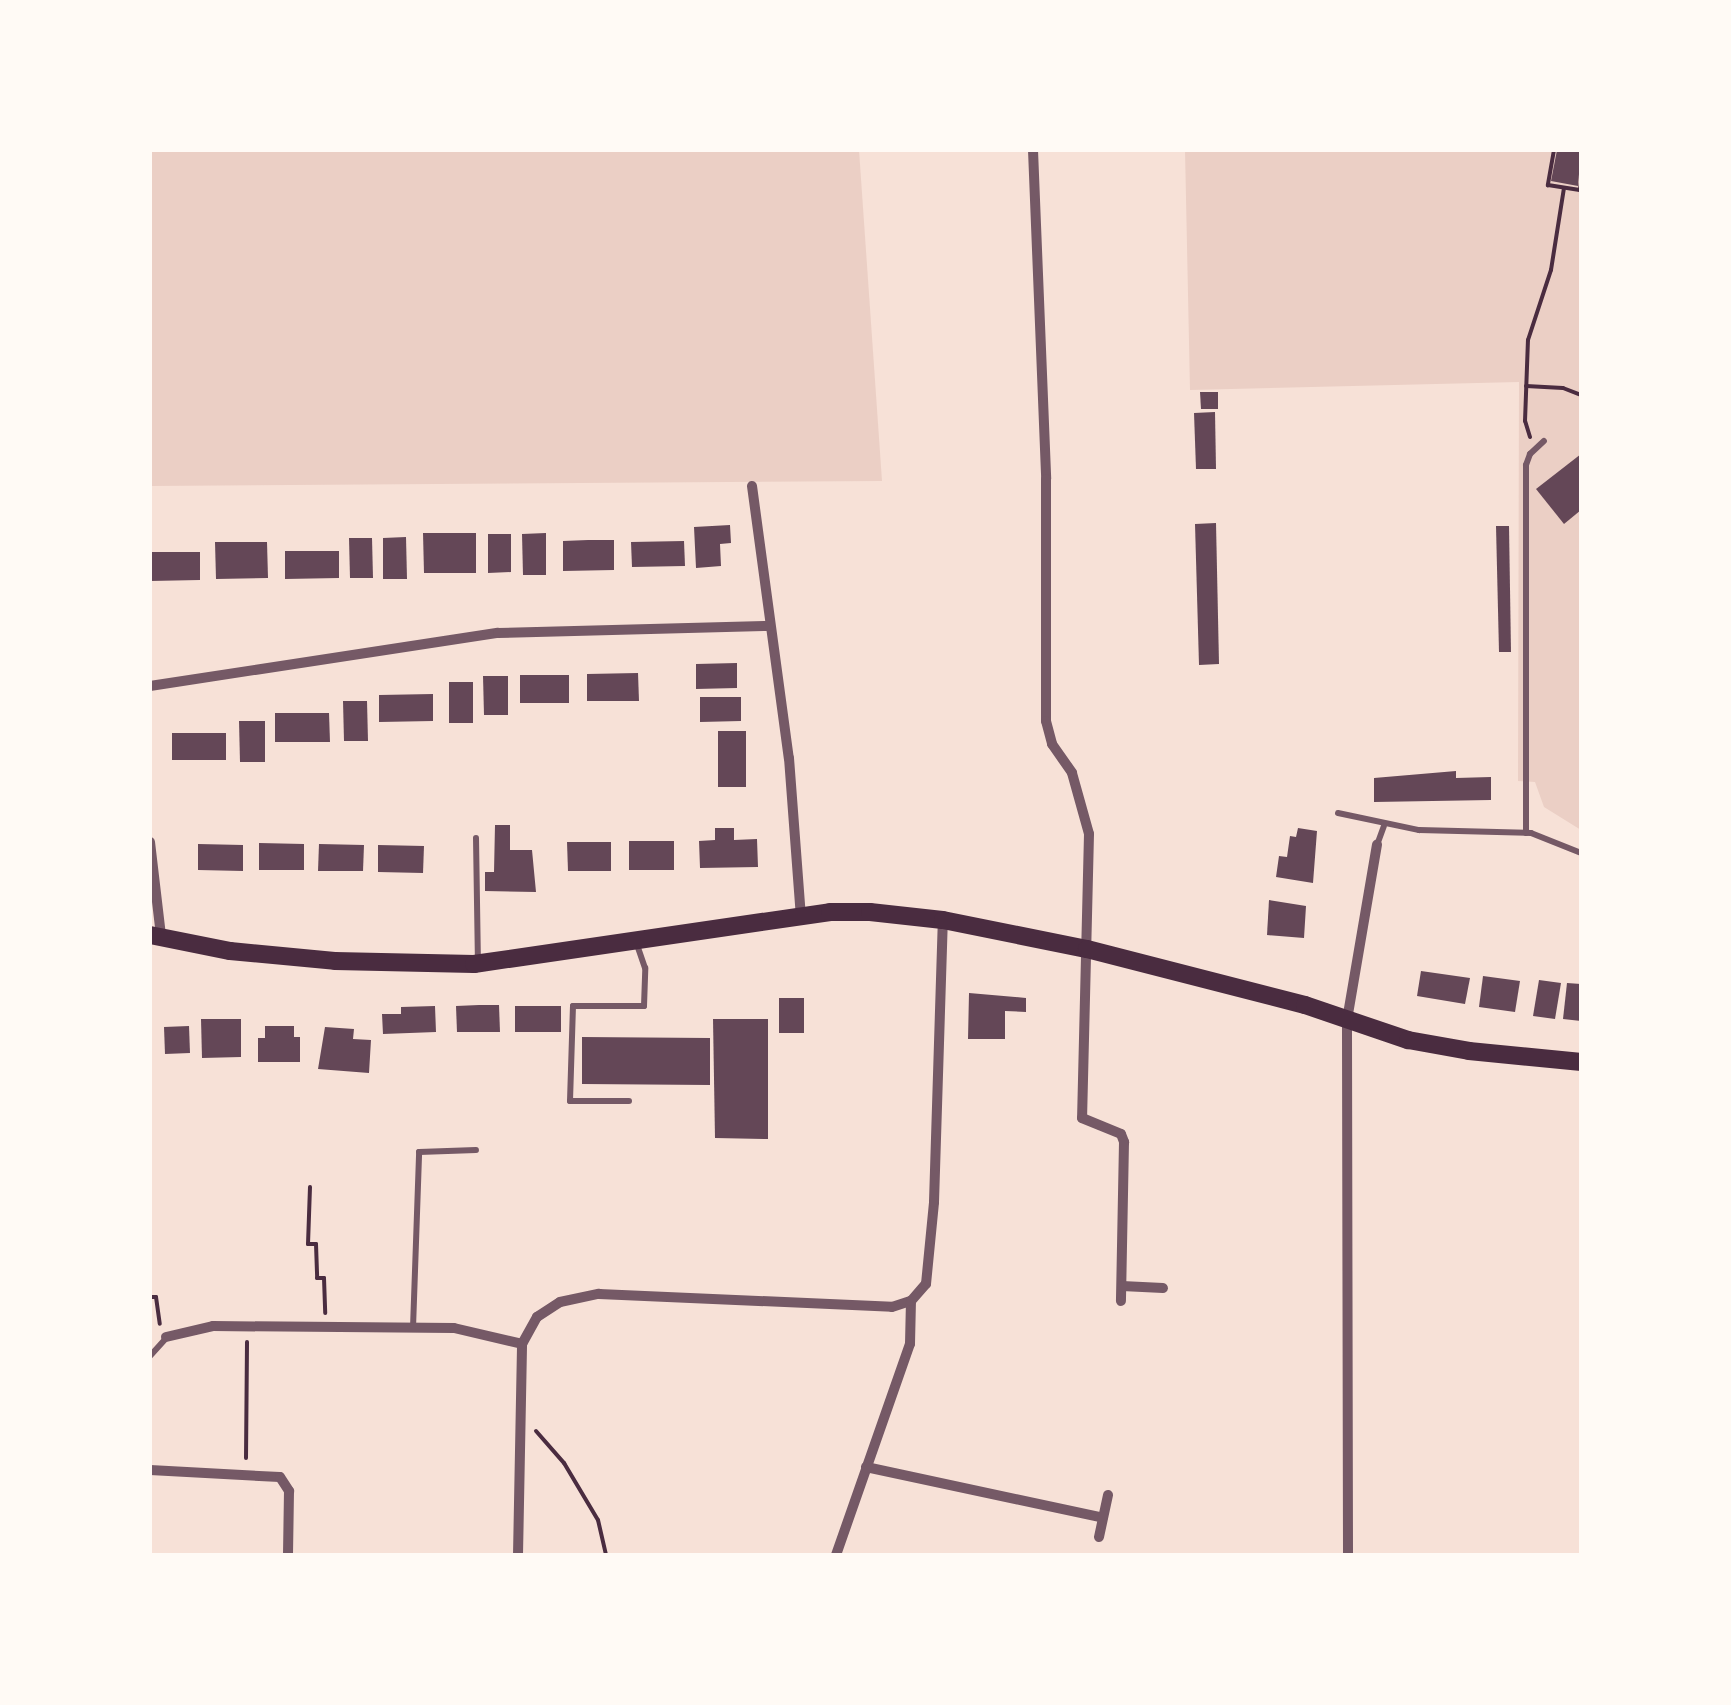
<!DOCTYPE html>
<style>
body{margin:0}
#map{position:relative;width:1731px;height:1705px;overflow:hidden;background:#f7e1d7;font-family:"Nunito Sans",sans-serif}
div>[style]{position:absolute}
.green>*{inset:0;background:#ebcfc5}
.building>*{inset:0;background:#644757}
.path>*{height:4px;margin:-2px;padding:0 2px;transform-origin:2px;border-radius:2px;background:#4a2c40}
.service>*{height:6px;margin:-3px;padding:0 3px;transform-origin:3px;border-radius:3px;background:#755966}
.minor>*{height:10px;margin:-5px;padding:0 5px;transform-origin:5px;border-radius:5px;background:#755966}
.secondary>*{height:18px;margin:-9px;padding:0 9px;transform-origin:9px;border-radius:9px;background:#4a2c40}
span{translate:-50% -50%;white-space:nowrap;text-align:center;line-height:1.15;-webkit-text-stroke:8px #fffaf5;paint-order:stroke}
.frame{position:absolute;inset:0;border:152px solid #fffaf5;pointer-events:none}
</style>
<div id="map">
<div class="green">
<div style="clip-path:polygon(150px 150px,859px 150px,882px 481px,150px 486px)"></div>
<div style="clip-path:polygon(1185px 150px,1581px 150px,1581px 830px,1544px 807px,1535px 782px,1518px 781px,1519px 382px,1190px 390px)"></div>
</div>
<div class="building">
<div style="clip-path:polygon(1557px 150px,1581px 150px,1578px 186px,1551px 181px)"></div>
<div style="clip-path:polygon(1200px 392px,1218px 392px,1218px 409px,1201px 409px)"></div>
<div style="clip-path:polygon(1215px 412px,1216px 469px,1196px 469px,1194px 413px)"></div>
<div style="clip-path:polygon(1581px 454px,1581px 510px,1564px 524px,1536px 489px)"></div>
<div style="clip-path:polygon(1216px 523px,1219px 664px,1199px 665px,1195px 524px)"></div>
<div style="clip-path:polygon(730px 525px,731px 543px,720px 544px,721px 566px,696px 568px,694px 527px)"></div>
<div style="clip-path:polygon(1496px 526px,1509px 526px,1511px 652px,1499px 652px)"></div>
<div style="clip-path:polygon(423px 533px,476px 533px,476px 573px,424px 573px)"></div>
<div style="clip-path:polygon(546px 533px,546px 575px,523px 575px,522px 534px)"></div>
<div style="clip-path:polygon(488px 534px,511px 534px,511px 572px,488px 573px)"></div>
<div style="clip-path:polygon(406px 537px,407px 579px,383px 579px,383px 538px)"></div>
<div style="clip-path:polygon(349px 538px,372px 538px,373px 578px,350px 578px)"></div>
<div style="clip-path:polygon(588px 540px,614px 540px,614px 570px,563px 571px,563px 541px)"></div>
<div style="clip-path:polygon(684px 541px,685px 566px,632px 567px,631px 542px)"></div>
<div style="clip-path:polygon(215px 542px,267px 542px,268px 578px,216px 579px)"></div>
<div style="clip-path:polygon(285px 551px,339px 551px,339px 578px,285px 579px)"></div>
<div style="clip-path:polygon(150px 552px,200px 552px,200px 580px,150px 581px)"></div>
<div style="clip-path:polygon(737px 663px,737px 688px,696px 689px,696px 664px)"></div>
<div style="clip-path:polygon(638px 673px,639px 701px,587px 701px,587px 674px)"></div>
<div style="clip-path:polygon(520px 675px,569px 675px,569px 703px,520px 703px)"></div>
<div style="clip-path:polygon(483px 676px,508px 676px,508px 715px,484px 715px)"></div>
<div style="clip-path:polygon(449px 682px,473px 682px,473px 723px,449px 723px)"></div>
<div style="clip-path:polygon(433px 694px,433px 721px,379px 722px,379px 695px)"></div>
<div style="clip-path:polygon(700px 697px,741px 697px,741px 721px,700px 722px)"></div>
<div style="clip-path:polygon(343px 701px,367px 701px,368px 741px,344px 741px)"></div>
<div style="clip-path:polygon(275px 713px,329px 713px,330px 742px,275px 742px)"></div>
<div style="clip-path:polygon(239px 721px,265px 721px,265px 762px,240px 762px)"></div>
<div style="clip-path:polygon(718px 731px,746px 731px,746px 787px,718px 787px)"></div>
<div style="clip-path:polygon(172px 733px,226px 733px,226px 760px,172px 760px)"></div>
<div style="clip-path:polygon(1456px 771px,1456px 778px,1491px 777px,1491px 800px,1374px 802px,1374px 778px)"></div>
<div style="clip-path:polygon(495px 825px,510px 825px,510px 850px,532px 850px,536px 892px,485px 891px,485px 872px,494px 872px)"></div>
<div style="clip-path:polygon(715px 828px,734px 828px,734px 840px,757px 839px,758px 867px,700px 868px,699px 841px,715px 840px)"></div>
<div style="clip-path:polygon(1298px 828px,1317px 831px,1313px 883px,1276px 877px,1279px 856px,1287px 857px,1290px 836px,1296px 837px)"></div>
<div style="clip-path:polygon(629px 841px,674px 841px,674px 870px,629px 870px)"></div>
<div style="clip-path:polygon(567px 842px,611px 842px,611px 871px,568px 871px)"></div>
<div style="clip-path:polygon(259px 843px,304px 844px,304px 870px,259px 870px)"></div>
<div style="clip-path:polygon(198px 844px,243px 845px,243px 871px,198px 870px)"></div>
<div style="clip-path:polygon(319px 844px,364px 845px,363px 871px,318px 871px)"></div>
<div style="clip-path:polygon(378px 845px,424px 846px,423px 873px,378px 872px)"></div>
<div style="clip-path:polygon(1269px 900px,1306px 906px,1304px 938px,1267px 935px)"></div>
<div style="clip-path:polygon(1421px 971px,1470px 978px,1465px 1004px,1417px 996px)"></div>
<div style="clip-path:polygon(1483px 976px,1520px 981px,1515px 1012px,1479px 1007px)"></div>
<div style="clip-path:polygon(1539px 980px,1561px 983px,1555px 1019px,1533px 1016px)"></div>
<div style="clip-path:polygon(1567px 983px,1581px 984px,1581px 1021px,1563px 1019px)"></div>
<div style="clip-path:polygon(969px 993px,1026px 998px,1026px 1012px,1005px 1011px,1005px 1039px,968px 1039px)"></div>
<div style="clip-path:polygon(779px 998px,804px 998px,804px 1033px,779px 1033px)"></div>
<div style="clip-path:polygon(479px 1005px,499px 1005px,500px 1032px,457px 1032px,456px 1006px)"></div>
<div style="clip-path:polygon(435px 1006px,436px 1032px,383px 1034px,382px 1014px,401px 1014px,401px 1007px)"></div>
<div style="clip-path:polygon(515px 1006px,561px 1006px,561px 1032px,515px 1032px)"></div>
<div style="clip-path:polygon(201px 1019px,241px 1019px,241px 1057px,202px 1058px)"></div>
<div style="clip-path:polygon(713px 1019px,768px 1019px,768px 1139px,715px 1138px)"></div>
<div style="clip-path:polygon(189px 1026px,190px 1053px,165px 1054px,164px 1027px)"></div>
<div style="clip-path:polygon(265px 1026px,294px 1026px,294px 1037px,300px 1037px,300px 1062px,258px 1062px,258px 1038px,265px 1038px)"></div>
<div style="clip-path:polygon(325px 1027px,354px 1029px,353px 1039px,371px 1040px,369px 1073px,318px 1069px)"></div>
<div style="clip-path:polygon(582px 1037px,710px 1038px,710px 1085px,582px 1084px)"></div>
</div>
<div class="path">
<div style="left:1554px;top:150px;width:36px;rotate:100deg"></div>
<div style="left:1548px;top:185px;width:32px;rotate:9deg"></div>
<div style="left:1580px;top:190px;width:8px;rotate:-83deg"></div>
<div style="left:1526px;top:386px;width:37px;rotate:3deg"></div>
<div style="left:1563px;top:388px;width:19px;rotate:21deg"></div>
<div style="left:1530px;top:437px;width:17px;rotate:-107deg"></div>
<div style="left:1525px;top:421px;width:81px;rotate:-87.9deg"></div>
<div style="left:1528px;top:340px;width:74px;rotate:-71.8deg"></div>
<div style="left:1551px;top:270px;width:83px;rotate:-81deg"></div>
<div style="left:310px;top:1187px;width:57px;rotate:92deg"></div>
<div style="left:308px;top:1244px;width:8px"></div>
<div style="left:316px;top:1244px;width:34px;rotate:88deg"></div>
<div style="left:317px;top:1278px;width:7px"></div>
<div style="left:324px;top:1278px;width:35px;rotate:88deg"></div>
<div style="left:150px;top:1297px;width:6px"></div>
<div style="left:156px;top:1297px;width:27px;rotate:82deg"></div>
<div style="left:536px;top:1431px;width:43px;rotate:48.8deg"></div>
<div style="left:564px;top:1463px;width:66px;rotate:59.2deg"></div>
<div style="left:598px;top:1520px;width:36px;rotate:77deg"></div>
<div style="left:246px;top:1458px;width:116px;rotate:-89.5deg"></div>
</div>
<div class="service">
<div style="left:1338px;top:813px;width:83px;rotate:11.9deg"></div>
<div style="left:1419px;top:830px;width:112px;rotate:1.5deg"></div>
<div style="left:1531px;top:833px;width:54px;rotate:21.8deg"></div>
<div style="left:1526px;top:833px;width:368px;rotate:-90deg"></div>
<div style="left:1526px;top:465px;width:12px;rotate:-70deg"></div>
<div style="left:1530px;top:454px;width:19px;rotate:-43deg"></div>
<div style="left:476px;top:838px;width:124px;rotate:89.1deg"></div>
<div style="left:1377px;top:845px;width:20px;rotate:-70deg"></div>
<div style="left:629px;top:1101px;width:59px;rotate:180deg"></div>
<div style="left:570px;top:1101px;width:95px;rotate:-88.2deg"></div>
<div style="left:573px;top:1006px;width:71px"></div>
<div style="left:644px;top:1006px;width:38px;rotate:-88deg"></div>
<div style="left:645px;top:968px;width:24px;rotate:-109deg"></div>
<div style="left:413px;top:1328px;width:176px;rotate:-88deg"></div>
<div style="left:419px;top:1152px;width:57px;rotate:-2deg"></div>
<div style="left:150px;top:1356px;width:24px;rotate:-48deg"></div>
</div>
<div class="minor">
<div style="left:1033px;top:150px;width:329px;rotate:87.7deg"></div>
<div style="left:1046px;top:479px;width:242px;rotate:90deg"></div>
<div style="left:1046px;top:721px;width:24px;rotate:75deg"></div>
<div style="left:1052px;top:744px;width:35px;rotate:55deg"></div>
<div style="left:1072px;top:773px;width:63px;rotate:74.4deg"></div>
<div style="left:1089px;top:834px;width:284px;rotate:91.4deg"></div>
<div style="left:1082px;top:1118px;width:42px;rotate:22.3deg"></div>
<div style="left:1121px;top:1134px;width:9px;rotate:69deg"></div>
<div style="left:1124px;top:1142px;width:159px;rotate:91.1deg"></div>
<div style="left:752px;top:486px;width:275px;rotate:82.3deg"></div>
<div style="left:789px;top:758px;width:159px;rotate:85.7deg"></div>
<div style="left:150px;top:686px;width:352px;rotate:-8.7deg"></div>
<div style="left:498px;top:633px;width:272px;rotate:-1.5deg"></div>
<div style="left:150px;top:842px;width:95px;rotate:83.3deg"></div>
<div style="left:1122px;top:1286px;width:41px;rotate:2.8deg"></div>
<div style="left:166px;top:1337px;width:48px;rotate:-13.2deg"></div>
<div style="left:213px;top:1326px;width:241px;rotate:0.5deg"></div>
<div style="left:454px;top:1328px;width:70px;rotate:13.2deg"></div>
<div style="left:866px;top:1467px;width:242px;rotate:12.1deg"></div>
<div style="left:150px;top:1470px;width:130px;rotate:3.1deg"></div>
<div style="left:280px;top:1477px;width:17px;rotate:57deg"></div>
<div style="left:289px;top:1491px;width:64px;rotate:90.9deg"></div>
<div style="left:1099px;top:1537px;width:43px;rotate:-77.9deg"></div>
<div style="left:518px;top:1555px;width:211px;rotate:-88.9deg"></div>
<div style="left:522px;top:1344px;width:31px;rotate:-61deg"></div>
<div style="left:537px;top:1317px;width:27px;rotate:-33deg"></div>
<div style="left:560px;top:1302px;width:40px;rotate:-12deg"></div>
<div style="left:599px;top:1294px;width:293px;rotate:2.5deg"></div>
<div style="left:892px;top:1307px;width:20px;rotate:-18deg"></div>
<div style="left:836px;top:1555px;width:224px;rotate:-70.7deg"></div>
<div style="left:910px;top:1344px;width:43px;rotate:-88.7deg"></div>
<div style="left:911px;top:1301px;width:23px;rotate:-49deg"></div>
<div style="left:926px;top:1284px;width:82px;rotate:-84.4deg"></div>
<div style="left:934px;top:1202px;width:282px;rotate:-88.2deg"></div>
<div style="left:1348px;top:1555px;width:535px;rotate:-90.11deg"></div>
<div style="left:1347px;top:1020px;width:178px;rotate:-80.3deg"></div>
</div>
<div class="secondary">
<div style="left:150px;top:935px;width:82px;rotate:11.3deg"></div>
<div style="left:230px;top:951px;width:105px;rotate:5.4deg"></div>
<div style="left:335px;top:961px;width:139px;rotate:1.2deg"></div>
<div style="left:474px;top:964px;width:360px;rotate:-8.3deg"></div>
<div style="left:830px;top:912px;width:40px"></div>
<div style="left:870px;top:912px;width:73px;rotate:6.3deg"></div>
<div style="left:943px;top:920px;width:147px;rotate:11.4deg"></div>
<div style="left:1087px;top:949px;width:225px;rotate:14.4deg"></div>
<div style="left:1305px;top:1005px;width:109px;rotate:18.8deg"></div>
<div style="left:1408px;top:1040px;width:62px;rotate:10.2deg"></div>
<div style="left:1469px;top:1051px;width:113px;rotate:5.6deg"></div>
</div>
<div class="frame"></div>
</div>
